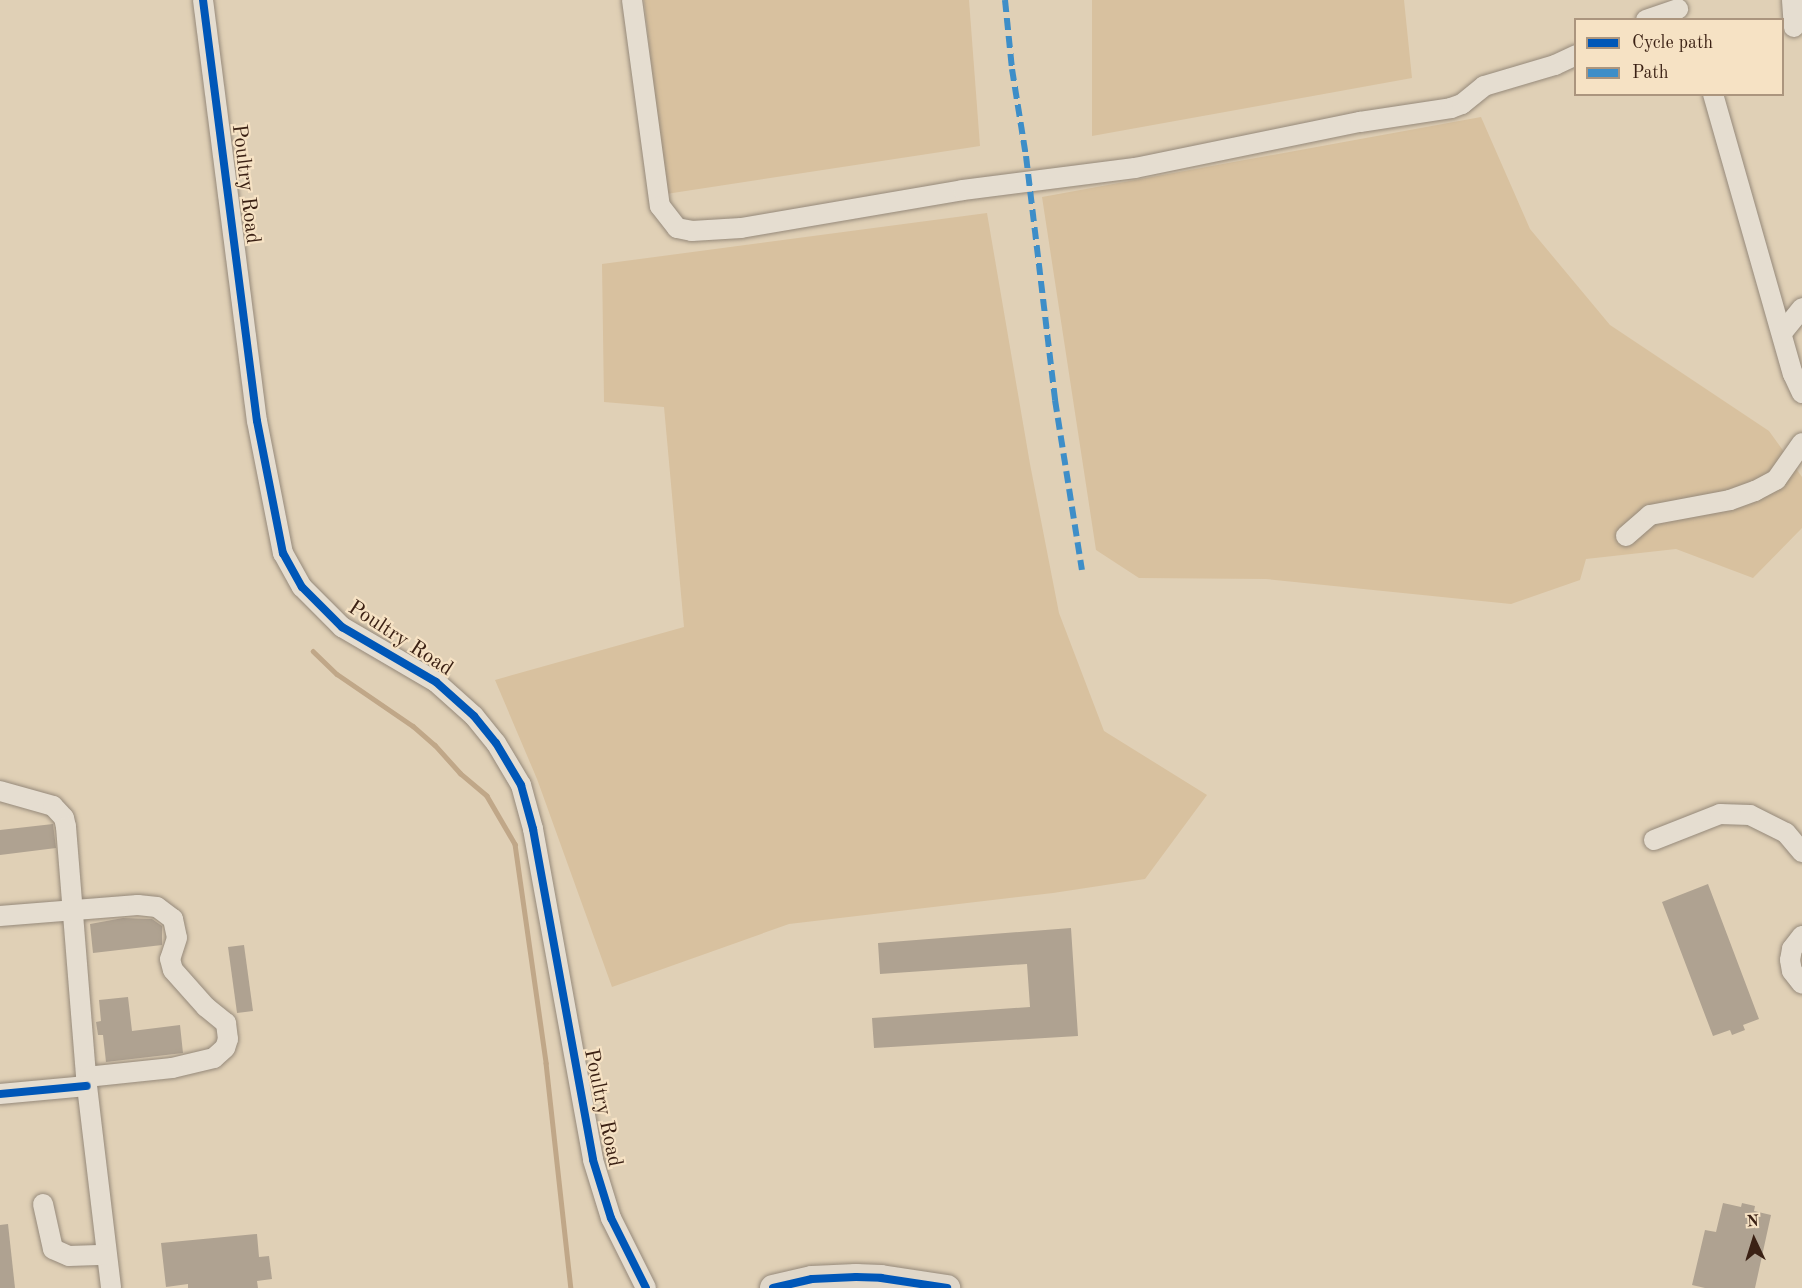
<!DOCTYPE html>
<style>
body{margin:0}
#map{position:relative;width:1802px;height:1288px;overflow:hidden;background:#e0d0b6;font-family:"Old Standard TT",serif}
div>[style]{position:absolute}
.green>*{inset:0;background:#d8c19f}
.stream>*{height:4.5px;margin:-2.25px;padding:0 2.25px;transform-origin:2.25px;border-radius:2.25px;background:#c0a788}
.building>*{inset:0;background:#afa291}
.roads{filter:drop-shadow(0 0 2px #95897a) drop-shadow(0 0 2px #95897a)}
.minor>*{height:20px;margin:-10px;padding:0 10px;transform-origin:10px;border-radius:10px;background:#e5ddd0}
.major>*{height:26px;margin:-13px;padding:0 13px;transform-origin:13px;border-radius:13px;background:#e0d7c9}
.quiet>*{height:6px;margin-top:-3px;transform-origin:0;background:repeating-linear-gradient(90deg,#3e8ec8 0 12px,transparent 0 18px)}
.cycleway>*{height:8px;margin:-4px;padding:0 4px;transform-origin:4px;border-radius:4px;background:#0057b8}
span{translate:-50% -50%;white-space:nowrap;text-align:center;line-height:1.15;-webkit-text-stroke:4.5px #f6e2c4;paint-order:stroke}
.street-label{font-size:21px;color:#3b2114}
.legend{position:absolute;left:1574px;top:18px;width:210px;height:78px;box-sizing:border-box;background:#f6e2c4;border:2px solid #ab957e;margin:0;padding:8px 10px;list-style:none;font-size:18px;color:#3b2114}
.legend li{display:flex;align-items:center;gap:12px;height:30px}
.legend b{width:30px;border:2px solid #ab957e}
.north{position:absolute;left:1724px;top:1210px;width:60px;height:60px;-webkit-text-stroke:4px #f6e2c4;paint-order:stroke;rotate:356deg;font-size:16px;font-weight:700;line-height:24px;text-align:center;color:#3b2114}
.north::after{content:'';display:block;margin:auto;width:21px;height:27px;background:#3b2114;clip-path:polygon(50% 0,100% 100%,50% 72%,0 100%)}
</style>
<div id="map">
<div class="green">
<div style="clip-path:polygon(644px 0,969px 0,980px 146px,666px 194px)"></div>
<div style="clip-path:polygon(1092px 0,1404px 0,1412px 78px,1092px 136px)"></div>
<div style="clip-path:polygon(1481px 117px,1530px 229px,1610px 325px,1769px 431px,1802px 477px,1802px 528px,1753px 578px,1676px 549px,1586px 559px,1580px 580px,1511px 604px,1266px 579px,1139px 578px,1096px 550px,1042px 197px)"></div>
<div style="clip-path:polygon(987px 213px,1030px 464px,1059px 613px,1104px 731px,1207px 795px,1145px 879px,1053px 893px,789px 924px,612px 987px,537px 779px,495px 680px,684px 627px,664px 407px,604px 402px,602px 264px)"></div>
</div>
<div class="stream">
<div style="left:313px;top:651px;width:33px;rotate:44deg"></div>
<div style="left:337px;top:674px;width:92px;rotate:34.4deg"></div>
<div style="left:413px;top:726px;width:29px;rotate:41deg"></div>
<div style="left:435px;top:745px;width:38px;rotate:48deg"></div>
<div style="left:460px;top:773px;width:35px;rotate:40deg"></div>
<div style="left:487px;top:796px;width:56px;rotate:59.7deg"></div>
<div style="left:515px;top:844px;width:221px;rotate:81.9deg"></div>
<div style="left:546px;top:1063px;width:226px;rotate:83.7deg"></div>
</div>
<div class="building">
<div style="clip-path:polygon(53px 824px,56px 848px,0 855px,0 830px)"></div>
<div style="clip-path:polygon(1708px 884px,1759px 1019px,1743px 1025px,1745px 1030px,1732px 1035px,1730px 1030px,1713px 1036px,1662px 902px)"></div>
<div style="clip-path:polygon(123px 918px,152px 919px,162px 926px,162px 945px,93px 953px,90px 924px)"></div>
<div style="clip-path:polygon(1071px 928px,1078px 1036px,874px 1048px,872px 1018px,1030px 1007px,1027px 964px,880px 974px,878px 943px)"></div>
<div style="clip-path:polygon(244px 945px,253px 1011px,237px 1013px,228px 947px)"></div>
<div style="clip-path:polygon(128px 997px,132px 1031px,180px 1025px,183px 1053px,106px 1062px,103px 1035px,98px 1035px,96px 1022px,101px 1021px,99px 1000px)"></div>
<div style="clip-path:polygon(1723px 1203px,1741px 1207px,1742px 1203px,1755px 1206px,1754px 1211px,1771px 1215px,1755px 1288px,1705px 1288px,1692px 1285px,1705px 1230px,1716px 1232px)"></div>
<div style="clip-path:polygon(8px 1224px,15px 1288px,0 1288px,0 1225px)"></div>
<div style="clip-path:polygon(257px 1234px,259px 1257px,269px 1256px,272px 1279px,257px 1281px,258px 1288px,188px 1288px,188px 1284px,166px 1287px,161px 1243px)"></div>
</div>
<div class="roads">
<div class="minor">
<div style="left:203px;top:0;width:424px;rotate:82.7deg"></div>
<div style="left:257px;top:421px;width:135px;rotate:78.9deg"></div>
<div style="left:283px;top:553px;width:39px;rotate:61deg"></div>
<div style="left:302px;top:587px;width:57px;rotate:45deg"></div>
<div style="left:342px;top:627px;width:109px;rotate:30.3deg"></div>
<div style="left:436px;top:682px;width:51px;rotate:41.8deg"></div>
<div style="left:474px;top:716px;width:35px;rotate:51deg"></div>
<div style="left:496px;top:743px;width:49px;rotate:59.2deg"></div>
<div style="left:521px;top:785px;width:46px;rotate:74.7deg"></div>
<div style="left:533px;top:829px;width:336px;rotate:79.7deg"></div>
<div style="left:593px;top:1160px;width:61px;rotate:72.8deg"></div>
<div style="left:611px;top:1218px;width:78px;rotate:63.4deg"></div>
<div style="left:632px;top:0;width:208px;rotate:82.3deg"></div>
<div style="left:660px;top:206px;width:28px;rotate:52deg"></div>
<div style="left:677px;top:228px;width:15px;rotate:11deg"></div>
<div style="left:692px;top:231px;width:49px;rotate:-3.5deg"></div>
<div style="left:741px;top:228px;width:225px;rotate:-9.7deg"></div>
<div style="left:963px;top:190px;width:173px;rotate:-7.3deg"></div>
<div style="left:1135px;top:168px;width:230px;rotate:-11.6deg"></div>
<div style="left:1360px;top:122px;width:92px;rotate:-8.7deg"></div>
<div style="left:1451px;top:108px;width:12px;rotate:-20deg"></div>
<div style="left:1462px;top:104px;width:28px;rotate:-39deg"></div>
<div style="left:1484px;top:86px;width:74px;rotate:-16.5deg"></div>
<div style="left:1555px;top:65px;width:23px;rotate:-25deg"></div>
<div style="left:1792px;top:0;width:27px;rotate:86deg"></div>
<div style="left:1646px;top:20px;width:34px;rotate:-19deg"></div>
<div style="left:1713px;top:94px;width:291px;rotate:74.1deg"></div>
<div style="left:1793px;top:374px;width:21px;rotate:65deg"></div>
<div style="left:1782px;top:333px;width:32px;rotate:-51deg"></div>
<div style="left:1626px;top:536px;width:32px;rotate:-41deg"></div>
<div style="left:1650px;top:515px;width:81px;rotate:-10.6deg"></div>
<div style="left:1730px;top:500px;width:27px;rotate:-20deg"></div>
<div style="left:1755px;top:491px;width:24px;rotate:-28deg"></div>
<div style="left:1776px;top:480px;width:45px;rotate:-54.9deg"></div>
<div style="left:0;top:791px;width:55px;rotate:15.8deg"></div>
<div style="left:53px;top:806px;width:16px;rotate:47deg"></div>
<div style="left:64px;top:818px;width:9px;rotate:77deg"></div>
<div style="left:66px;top:827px;width:260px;rotate:85.4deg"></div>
<div style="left:87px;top:1086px;width:203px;rotate:83.2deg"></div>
<div style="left:1654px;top:840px;width:71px;rotate:-21.5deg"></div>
<div style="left:1720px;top:814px;width:30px;rotate:2deg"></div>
<div style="left:1750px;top:815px;width:40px;rotate:26.6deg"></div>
<div style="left:1786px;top:833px;width:25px;rotate:50deg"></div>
<div style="left:0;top:916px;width:138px;rotate:-4.6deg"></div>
<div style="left:138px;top:905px;width:19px;rotate:6deg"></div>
<div style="left:157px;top:907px;width:20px;rotate:37deg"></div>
<div style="left:173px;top:919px;width:19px;rotate:78deg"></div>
<div style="left:177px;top:938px;width:22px;rotate:108deg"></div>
<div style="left:170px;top:959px;width:11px;rotate:75deg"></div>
<div style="left:173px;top:970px;width:50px;rotate:48.3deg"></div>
<div style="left:206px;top:1007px;width:26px;rotate:39deg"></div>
<div style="left:226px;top:1023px;width:16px;rotate:83deg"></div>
<div style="left:228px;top:1039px;width:9px;rotate:108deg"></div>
<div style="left:225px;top:1048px;width:15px;rotate:138deg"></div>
<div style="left:214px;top:1058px;width:43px;rotate:166.6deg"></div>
<div style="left:172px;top:1068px;width:86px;rotate:174deg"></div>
<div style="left:1802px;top:936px;width:16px;rotate:128deg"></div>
<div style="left:1792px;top:949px;width:11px;rotate:100deg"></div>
<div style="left:1790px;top:960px;width:11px;rotate:80deg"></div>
<div style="left:1792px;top:971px;width:16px;rotate:52deg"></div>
<div style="left:0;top:1094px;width:87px;rotate:-5.3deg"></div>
<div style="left:43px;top:1204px;width:46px;rotate:77.5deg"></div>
<div style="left:53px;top:1249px;width:17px;rotate:24deg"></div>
<div style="left:69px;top:1256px;width:37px;rotate:-2deg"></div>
</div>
<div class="major">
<div style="left:773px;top:1288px;width:40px;rotate:-13deg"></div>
<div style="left:812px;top:1279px;width:44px;rotate:-2.6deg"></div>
<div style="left:856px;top:1277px;width:25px;rotate:2deg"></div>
<div style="left:881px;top:1278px;width:67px;rotate:8.6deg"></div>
</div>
</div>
<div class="quiet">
<div style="left:1005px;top:0;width:69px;rotate:84.2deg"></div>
<div style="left:1012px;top:69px;width:88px;rotate:80.9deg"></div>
<div style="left:1026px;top:156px;width:246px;rotate:83.2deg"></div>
<div style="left:1055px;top:400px;width:172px;rotate:81deg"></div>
</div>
<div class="cycleway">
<div style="left:203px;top:0;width:424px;rotate:82.7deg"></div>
<div style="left:257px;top:421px;width:135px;rotate:78.9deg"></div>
<div style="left:283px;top:553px;width:39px;rotate:61deg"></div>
<div style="left:302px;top:587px;width:57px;rotate:45deg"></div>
<div style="left:342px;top:627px;width:109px;rotate:30.3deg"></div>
<div style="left:436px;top:682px;width:51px;rotate:41.8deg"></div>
<div style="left:474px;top:716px;width:35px;rotate:51deg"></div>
<div style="left:496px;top:743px;width:49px;rotate:59.2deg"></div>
<div style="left:521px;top:785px;width:46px;rotate:74.7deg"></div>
<div style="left:533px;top:829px;width:336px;rotate:79.7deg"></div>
<div style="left:593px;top:1160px;width:61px;rotate:72.8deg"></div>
<div style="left:611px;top:1218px;width:78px;rotate:63.4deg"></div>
<div style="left:0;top:1094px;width:87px;rotate:-5.3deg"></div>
<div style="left:773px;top:1288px;width:40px;rotate:-13deg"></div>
<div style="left:812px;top:1279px;width:44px;rotate:-2.6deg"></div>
<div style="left:856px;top:1277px;width:25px;rotate:2deg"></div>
<div style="left:881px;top:1278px;width:67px;rotate:8.6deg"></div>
</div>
<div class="street-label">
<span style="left:245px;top:184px;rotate:83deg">Poultry Road</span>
<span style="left:400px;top:639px;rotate:33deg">Poultry Road</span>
<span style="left:602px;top:1108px;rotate:78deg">Poultry Road</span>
</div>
<ul class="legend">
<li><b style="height:8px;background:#0057b8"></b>Cycle path</li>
<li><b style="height:8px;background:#3e8ec8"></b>Path</li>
</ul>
<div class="north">N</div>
</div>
